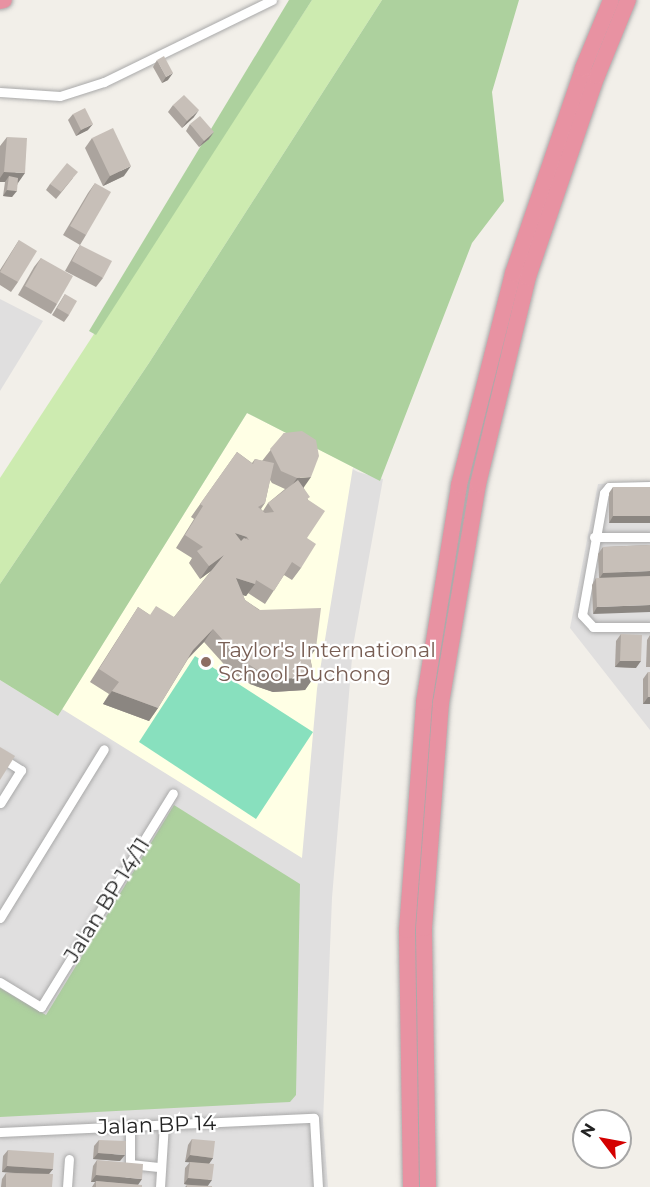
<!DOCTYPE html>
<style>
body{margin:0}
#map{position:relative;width:650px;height:1187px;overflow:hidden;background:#f2efe9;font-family:Montserrat,sans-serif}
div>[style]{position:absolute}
.residential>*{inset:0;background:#e0dfdf}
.education>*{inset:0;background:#ffffe5}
.grass>*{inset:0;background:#cdebb0}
.forest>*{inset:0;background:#add19e}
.pitch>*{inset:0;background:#88e0be}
.roads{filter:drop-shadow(0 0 2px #a9a9a9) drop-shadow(0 0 2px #a9a9a9)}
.street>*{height:9px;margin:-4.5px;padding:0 4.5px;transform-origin:4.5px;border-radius:4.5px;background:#fff}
.highway>*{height:16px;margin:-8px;padding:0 8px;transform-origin:8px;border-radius:8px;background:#e892a2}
.wall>*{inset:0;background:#aba49e}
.shaded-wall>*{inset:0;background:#8b8681}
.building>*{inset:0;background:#c7bfb8}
.dots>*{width:16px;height:16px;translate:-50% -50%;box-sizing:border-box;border:3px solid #fff;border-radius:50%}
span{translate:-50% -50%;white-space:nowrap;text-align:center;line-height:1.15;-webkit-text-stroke:4.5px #fff;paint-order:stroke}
.education-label{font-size:21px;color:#785e54}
.left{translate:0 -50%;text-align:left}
.street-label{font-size:21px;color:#222}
.north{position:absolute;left:572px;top:1109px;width:60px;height:60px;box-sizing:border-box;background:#fff;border:2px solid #a7a7a7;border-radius:50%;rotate:302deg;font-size:16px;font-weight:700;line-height:24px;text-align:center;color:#222}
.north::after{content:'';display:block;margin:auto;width:21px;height:27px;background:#d40000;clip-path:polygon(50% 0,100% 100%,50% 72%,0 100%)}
</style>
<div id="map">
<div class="residential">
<div style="clip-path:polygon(0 299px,43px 321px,0 391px)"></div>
<div style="clip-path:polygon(247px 413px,358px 472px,383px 479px,353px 646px,332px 898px,323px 1122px,328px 1187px,0 1187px,0 680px,58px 716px)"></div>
<div style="clip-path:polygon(650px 481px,650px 730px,570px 628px,598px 484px)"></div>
</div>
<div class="education">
<div style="clip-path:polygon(247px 413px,353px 467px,317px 689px,302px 858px,62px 709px)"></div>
</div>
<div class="grass">
<div style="clip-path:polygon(312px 0,382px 0,149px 363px,0 584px,0 478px)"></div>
</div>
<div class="forest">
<div style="clip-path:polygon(289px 0,312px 0,96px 335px,89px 331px)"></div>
<div style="clip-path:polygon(382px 0,519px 0,492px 92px,504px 201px,472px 243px,380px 481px,247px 413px,58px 716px,0 680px,0 584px,149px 363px)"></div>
<div style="clip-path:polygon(174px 805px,300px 884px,296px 1095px,290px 1102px,0 1117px,0 988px,46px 1015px)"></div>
</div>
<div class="pitch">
<div style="clip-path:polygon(195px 656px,313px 732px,256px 819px,139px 742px)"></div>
</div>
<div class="roads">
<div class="street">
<div style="left:0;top:92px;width:60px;rotate:3.8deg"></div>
<div style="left:60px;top:96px;width:46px;rotate:-17.7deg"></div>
<div style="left:104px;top:82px;width:187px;rotate:-26deg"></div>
<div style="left:650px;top:486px;width:41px;rotate:178.6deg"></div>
<div style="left:609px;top:487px;width:8px;rotate:130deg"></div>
<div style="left:604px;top:493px;width:124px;rotate:100.2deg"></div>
<div style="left:582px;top:615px;width:16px;rotate:47deg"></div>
<div style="left:593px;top:627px;width:57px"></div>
<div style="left:594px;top:537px;width:56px"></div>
<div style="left:0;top:757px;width:25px;rotate:32deg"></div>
<div style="left:21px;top:770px;width:39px;rotate:122deg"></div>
<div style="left:0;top:918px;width:198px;rotate:-58.4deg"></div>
<div style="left:0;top:982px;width:48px;rotate:31.4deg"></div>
<div style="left:41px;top:1007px;width:251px;rotate:-58.3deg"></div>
<div style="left:130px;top:1125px;width:39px;rotate:90deg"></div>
<div style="left:130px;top:1164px;width:31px;rotate:6deg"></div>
<div style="left:0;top:1132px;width:314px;rotate:-2.6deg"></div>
<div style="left:314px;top:1118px;width:69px;rotate:86.7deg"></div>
<div style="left:67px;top:1187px;width:28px;rotate:-86deg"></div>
<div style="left:160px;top:1187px;width:64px;rotate:-86.4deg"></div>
</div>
<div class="highway">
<div style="left:0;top:1px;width:4px;rotate:-14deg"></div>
<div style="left:411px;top:1187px;width:257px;rotate:-90.9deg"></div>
<div style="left:407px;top:930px;width:229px;rotate:-85.7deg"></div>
<div style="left:424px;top:702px;width:220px;rotate:-80.8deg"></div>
<div style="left:459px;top:485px;width:219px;rotate:-75.7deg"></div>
<div style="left:513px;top:273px;width:217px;rotate:-71.1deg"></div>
<div style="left:583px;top:68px;width:74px;rotate:-67.6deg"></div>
<div style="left:428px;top:1187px;width:259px;rotate:-90.9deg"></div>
<div style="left:424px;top:928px;width:226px;rotate:-85.7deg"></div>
<div style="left:441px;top:703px;width:222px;rotate:-80.4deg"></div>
<div style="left:478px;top:484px;width:213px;rotate:-76.4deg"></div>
<div style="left:528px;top:277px;width:213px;rotate:-71.1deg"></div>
<div style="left:597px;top:76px;width:82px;rotate:-67.8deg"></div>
</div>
</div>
<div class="wall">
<div style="clip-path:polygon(157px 60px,168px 80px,162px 83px,153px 67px)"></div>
<div style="clip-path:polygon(173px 105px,194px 117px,182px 128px,168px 112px)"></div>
<div style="clip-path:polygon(73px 114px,88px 130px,76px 136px,68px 120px)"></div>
<div style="clip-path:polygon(190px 124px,209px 139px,199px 147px,186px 131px)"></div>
<div style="clip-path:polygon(7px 137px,18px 183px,12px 197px,3px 196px,5px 182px,0 182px,0 146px)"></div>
<div style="clip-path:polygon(92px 138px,124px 176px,103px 186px,85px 148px)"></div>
<div style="clip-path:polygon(73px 178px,56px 199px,46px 190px,50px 184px)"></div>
<div style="clip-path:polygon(95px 183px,86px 235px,80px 245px,63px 235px,88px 193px)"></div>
<div style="clip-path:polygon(19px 240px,18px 282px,11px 292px,0 285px,0 270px)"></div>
<div style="clip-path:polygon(80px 245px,103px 278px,96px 287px,65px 271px,74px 255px)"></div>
<div style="clip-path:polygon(41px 258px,57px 304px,51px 314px,18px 295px,34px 267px)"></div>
<div style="clip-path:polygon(65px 294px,69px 315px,64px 322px,52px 315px)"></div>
<div style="clip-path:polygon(evenodd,284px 433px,308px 500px,307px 538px,301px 568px,292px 580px,284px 575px,265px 604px,248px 593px,246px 596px,243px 595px,245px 600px,316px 648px,310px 657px,314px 677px,305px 690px,273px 692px,250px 684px,231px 672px,204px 642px,188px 659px,158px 708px,149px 721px,103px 704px,109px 694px,90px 682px,138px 607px,150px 615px,174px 617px,211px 571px,200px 579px,189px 563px,192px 558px,176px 548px,194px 519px,191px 517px,237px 452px,252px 463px,255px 459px,262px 461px,284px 433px,270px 480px,272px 483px,285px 489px,268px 503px,263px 511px,261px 509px,265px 503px,270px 480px)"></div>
<div style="clip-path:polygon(613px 487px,650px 487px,609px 523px,609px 493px)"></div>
<div style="clip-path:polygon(650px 545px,593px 614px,592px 585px,596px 578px,599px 578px,598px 554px,603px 547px)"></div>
<div style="clip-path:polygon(621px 634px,636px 668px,615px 667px,616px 641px)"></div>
<div style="clip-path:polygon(650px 635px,650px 667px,646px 667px,647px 640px)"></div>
<div style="clip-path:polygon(648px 672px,650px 672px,650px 704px,643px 704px,643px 679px)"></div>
<div style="clip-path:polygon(192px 1139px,213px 1158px,209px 1163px,208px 1186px,212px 1187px,185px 1187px,187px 1185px,184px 1184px,185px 1168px,190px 1162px,185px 1162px,188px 1145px)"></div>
<div style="clip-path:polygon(99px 1140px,120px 1161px,93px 1159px,94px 1146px)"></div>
<div style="clip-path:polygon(8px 1150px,53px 1169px,49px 1174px,52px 1187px,1px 1187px,2px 1179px,6px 1173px,15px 1173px,2px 1172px,3px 1156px)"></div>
<div style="clip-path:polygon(97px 1160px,138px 1185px,142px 1187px,92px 1187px,95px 1182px,91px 1182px,93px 1166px)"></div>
</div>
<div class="shaded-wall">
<div style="clip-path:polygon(173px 73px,168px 80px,162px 83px,166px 77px)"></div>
<div style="clip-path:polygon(199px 110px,194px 117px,182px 128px,187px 121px)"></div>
<div style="clip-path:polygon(93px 124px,88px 130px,76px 136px,81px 130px)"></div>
<div style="clip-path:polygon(214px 132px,209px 139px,199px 147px,204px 141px)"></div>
<div style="clip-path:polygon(131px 166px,124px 176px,103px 186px,110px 176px)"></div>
<div style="clip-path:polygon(4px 172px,25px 173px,18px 183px,9px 176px,5px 182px,0 182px,0 178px)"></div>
<div style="clip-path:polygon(7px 190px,17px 191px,12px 197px,3px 196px)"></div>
<div style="clip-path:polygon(311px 477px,302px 490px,288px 491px,297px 478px)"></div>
<div style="clip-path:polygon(613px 516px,650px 516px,650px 523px,609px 523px)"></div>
<div style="clip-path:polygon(235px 533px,247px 537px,238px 549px)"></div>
<div style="clip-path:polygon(224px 555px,215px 568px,200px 579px,209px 566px)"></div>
<div style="clip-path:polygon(650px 571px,650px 577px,599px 579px,603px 573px)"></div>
<div style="clip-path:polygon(236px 578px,255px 584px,246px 596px,227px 591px)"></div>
<div style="clip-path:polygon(650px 605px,650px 612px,593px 614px,597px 607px)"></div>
<div style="clip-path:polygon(213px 629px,204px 642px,184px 662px,193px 650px)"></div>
<div style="clip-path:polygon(316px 648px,307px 661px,308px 649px)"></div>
<div style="clip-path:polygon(620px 661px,641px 661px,636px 668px,615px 667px)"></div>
<div style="clip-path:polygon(259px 671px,314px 677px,305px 690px,273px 692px,250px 684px)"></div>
<div style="clip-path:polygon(112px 691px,158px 708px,149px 721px,103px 704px)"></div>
<div style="clip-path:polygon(648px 697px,650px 697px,650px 704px,643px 704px)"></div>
<div style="clip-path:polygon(98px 1153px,125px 1155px,120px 1161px,93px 1159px)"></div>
<div style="clip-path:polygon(190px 1155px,213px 1158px,209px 1164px,185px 1162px)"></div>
<div style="clip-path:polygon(7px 1166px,53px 1169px,48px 1175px,2px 1172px)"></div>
<div style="clip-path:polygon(96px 1175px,142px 1179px,138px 1185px,96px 1181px,95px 1182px,91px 1182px)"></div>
<div style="clip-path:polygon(188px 1178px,212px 1180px,207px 1187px,184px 1184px)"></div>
</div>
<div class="building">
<div style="clip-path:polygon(164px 56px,173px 73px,166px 77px,157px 60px)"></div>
<div style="clip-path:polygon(184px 95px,199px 110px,187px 121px,173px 105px)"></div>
<div style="clip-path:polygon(85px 108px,93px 124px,81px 130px,73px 114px)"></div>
<div style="clip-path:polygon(200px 116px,214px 132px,204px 141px,190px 124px)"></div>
<div style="clip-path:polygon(113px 128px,131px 166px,110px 176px,92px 138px)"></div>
<div style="clip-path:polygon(7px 137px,27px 138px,25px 173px,4px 172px)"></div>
<div style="clip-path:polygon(67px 163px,78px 172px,61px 192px,50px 184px)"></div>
<div style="clip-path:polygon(9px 176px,18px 178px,17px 191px,7px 190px)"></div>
<div style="clip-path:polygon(95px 183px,111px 192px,86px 235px,70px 226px)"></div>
<div style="clip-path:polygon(19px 240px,37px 251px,18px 282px,0 272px)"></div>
<div style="clip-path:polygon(80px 245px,112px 261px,103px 278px,72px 261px)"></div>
<div style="clip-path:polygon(41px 258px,73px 276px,57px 304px,25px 286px)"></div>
<div style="clip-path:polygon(65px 294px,77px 301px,69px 315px,57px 308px)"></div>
<div style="clip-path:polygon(302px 431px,316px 440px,319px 456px,311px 477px,297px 478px,281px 471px,270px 449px,284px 433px)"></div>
<div style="clip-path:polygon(evenodd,237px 452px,253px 464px,255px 459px,274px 463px,265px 503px,258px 507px,265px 513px,274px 512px,268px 503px,298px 480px,310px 497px,307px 499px,325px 511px,307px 538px,316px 544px,301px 568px,292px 562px,274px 591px,256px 580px,255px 584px,236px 578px,245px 600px,259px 610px,321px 608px,316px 648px,308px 649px,314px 677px,282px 679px,259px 671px,240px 659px,213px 629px,193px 650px,158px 708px,112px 691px,119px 682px,99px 669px,138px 607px,150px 615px,156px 606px,174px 617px,224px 555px,209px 566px,197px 551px,203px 547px,185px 535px,203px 506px,200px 504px,237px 452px,235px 533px,247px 537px,249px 540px,244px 538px,241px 541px,235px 533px)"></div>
<div style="clip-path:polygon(613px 487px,650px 487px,650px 516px,613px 516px)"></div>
<div style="clip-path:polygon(650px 545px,650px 571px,603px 573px,603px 547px)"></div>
<div style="clip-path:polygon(650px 576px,650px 605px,597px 607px,596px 578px)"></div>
<div style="clip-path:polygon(621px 634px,642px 635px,641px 661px,620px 661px)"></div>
<div style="clip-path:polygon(648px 672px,650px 672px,650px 697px,648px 697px)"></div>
<div style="clip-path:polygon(0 747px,15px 756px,0 780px)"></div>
<div style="clip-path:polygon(192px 1139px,215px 1141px,213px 1158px,190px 1155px)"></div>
<div style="clip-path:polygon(99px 1140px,126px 1141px,125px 1155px,98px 1153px)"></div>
<div style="clip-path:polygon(8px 1150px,54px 1153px,53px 1169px,7px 1166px)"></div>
<div style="clip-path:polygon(97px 1160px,143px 1164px,142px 1179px,96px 1175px)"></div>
<div style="clip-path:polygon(190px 1162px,214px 1164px,212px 1180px,188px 1178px)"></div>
<div style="clip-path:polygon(6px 1173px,53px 1174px,52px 1187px,6px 1187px)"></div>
<div style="clip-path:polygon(96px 1181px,142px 1185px,142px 1187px,96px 1187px)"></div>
<div style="clip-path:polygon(187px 1185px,212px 1186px,212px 1187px,187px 1187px)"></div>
</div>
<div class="dots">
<div style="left:206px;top:662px;background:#8d6e63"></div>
</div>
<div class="education-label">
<span class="left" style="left:218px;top:662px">Taylor's International<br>School Puchong</span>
</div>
<div class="street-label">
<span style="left:107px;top:900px;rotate:-58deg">Jalan BP 14/11</span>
<span style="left:157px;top:1125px;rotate:-2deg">Jalan BP 14</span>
</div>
<div class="north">N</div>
</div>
